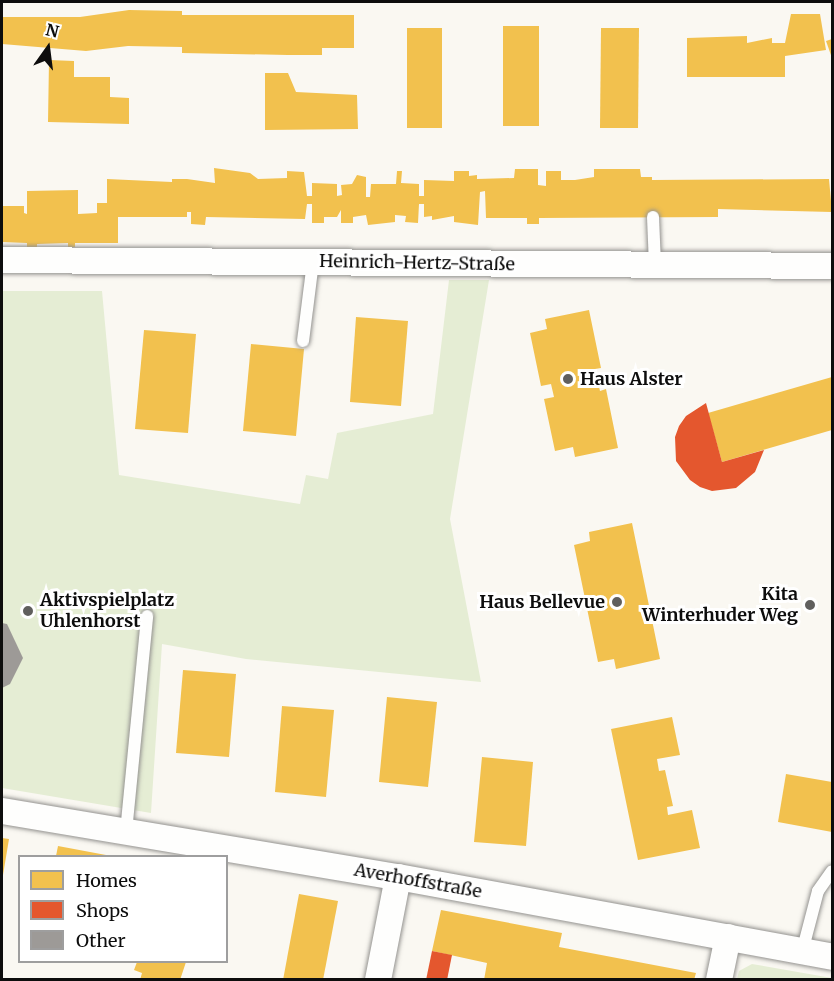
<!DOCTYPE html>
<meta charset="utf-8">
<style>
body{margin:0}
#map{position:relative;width:834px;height:981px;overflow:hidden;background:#faf8f2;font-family:Merriweather,serif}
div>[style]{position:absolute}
.green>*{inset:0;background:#e5edd4}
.homes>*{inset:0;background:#f2c14e}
.shops>*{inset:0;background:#e4572e}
.building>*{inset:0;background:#9d9a97}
.roads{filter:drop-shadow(0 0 2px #949390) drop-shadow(0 0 2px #949390)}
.lane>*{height:12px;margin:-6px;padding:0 6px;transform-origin:6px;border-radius:6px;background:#fefefd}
.street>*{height:26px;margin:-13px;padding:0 13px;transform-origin:13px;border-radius:13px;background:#fefefd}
.dots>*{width:16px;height:16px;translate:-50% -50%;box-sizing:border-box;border:3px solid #fff;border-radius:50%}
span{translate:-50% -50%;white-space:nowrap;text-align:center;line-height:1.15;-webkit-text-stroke:6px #fff;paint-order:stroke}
.street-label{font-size:18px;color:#0d0d0d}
.poi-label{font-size:18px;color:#0d0d0d;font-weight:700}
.left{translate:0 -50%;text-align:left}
.right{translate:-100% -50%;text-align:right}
.frame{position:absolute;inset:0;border:3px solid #0d0d0d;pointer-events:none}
.legend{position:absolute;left:18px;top:855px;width:210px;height:108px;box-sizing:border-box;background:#fff;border:2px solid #9e9e9e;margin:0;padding:8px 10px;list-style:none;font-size:18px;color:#0d0d0d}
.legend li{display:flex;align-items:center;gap:12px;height:30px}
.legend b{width:30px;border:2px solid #9e9e9e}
.north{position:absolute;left:18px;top:18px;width:60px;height:60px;-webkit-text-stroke:4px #fff;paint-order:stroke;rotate:14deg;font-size:16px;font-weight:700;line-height:24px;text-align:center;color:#0d0d0d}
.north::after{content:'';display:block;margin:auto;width:21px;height:27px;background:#0d0d0d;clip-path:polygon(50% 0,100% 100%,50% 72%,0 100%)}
</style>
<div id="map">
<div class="green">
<div style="clip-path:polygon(449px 280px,489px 280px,450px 519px,481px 682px,246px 659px,162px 644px,151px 813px,2px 788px,2px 291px,102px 291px,119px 475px,300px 504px,306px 475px,328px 479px,337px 433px,433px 414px)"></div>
<div style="clip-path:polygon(752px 964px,832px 978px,832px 979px,737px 979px,739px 971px)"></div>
</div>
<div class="homes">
<div style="clip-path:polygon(129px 10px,182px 11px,182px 15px,354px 15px,354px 48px,322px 48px,322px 55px,288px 55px,182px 53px,182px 47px,128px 46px,86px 51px,2px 44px,2px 17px,80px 17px)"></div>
<div style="clip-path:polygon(791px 14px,820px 14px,826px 50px,785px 56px,785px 77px,687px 77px,687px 38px,747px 36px,747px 43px,772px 38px,772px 43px,785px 43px)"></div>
<div style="clip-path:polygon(503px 26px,539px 26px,539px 126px,503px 126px)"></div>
<div style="clip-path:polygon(407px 28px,442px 28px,442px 128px,407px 128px)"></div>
<div style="clip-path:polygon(601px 28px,639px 28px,638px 128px,600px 128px)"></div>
<div style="clip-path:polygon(832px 39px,832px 58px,826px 41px)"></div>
<div style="clip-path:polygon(49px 60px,74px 61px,74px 77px,110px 77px,110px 97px,129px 98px,129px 124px,48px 122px)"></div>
<div style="clip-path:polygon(265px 73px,288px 73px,296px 92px,357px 95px,358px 129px,265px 130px)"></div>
<div style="clip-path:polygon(214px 168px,250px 173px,258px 179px,287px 178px,287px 171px,304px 172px,307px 196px,312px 196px,312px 183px,337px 184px,337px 196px,342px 195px,341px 185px,352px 184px,357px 175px,366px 177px,366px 197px,370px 197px,371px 184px,396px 184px,397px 171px,402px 171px,401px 183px,419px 184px,419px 196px,424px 196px,424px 180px,454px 181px,454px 171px,469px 171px,469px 176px,477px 175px,477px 179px,514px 178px,515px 169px,538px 169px,538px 185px,546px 186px,546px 171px,561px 171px,561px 180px,575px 180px,594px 177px,594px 169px,640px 169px,641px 177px,652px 177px,652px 180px,829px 179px,832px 212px,718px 209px,718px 217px,539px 218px,539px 224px,527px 224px,527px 218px,486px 218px,485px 191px,480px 192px,478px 225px,454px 222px,454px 216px,432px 220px,432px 216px,424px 217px,424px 204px,419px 204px,418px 223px,405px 222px,406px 216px,395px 215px,395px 222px,368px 225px,366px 215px,353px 217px,353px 223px,341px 223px,341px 210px,337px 217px,324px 217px,324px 223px,312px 223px,312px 204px,307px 204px,305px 219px,206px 217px,205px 225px,191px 224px,191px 212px,187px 212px,187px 217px,118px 217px,118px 243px,75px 243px,75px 247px,68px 247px,68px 243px,37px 244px,37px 248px,27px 248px,27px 243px,2px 242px,2px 206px,24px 206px,24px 213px,27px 214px,27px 191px,78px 190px,78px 214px,97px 213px,97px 203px,107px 203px,107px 179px,172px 182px,172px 179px,187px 179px,215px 183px)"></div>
<div style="clip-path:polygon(589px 310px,601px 368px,595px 369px,596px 374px,600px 391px,606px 389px,618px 448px,575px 457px,573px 447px,555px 451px,544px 399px,554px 397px,551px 384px,541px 386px,530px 333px,547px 329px,545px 319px)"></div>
<div style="clip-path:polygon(356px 317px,408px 321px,401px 406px,350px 402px)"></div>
<div style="clip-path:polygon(144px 330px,196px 334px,188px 433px,135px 429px)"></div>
<div style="clip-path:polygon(251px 344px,304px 349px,296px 436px,243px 431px)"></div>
<div style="clip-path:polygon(832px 377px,832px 430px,722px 462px,708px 413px)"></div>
<div style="clip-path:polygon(632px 523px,660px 659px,616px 669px,614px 659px,598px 662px,574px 545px,590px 541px,589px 532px)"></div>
<div style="clip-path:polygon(183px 670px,236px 674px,229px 757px,176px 753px)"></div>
<div style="clip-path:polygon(387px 697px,437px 702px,428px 787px,379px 782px)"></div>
<div style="clip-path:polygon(282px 706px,334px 710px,326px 797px,275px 792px)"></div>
<div style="clip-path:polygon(672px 717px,680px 755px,657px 759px,659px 771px,665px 770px,673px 806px,667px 807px,668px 815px,692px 810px,700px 848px,638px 860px,611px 729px)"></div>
<div style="clip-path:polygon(482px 757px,533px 762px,526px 846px,474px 842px)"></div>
<div style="clip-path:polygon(786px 774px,832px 782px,832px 832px,778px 822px)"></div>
<div style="clip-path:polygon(2px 838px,9px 839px,3px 875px,2px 875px)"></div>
<div style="clip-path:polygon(58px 846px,106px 855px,106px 856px,56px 856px)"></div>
<div style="clip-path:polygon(299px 894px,338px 901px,323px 980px,283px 980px)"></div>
<div style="clip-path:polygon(441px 910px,562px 933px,559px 947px,696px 973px,694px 980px,484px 980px,487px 963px,432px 951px)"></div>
<div style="clip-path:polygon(137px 962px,186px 962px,180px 980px,140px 980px,142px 973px,134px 970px)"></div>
</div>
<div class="shops">
<div style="clip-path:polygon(706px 403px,722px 462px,764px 450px,755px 472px,736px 488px,712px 491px,700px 487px,690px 480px,676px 461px,675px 437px,679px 426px,686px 416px)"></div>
<div style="clip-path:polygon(432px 951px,452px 955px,447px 980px,426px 980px)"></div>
</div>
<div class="building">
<div style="clip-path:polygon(2px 623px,7px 624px,23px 658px,10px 684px,2px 688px)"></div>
</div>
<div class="roads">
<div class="lane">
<div style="left:653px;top:217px;width:48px;rotate:87.6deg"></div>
<div style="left:303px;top:341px;width:80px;rotate:-82.8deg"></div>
<div style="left:126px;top:832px;width:217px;rotate:-84.4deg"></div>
<div style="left:802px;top:952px;width:63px;rotate:-75.3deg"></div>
<div style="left:818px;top:891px;width:24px;rotate:-55deg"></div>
</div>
<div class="street">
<div style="left:2px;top:260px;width:830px;rotate:0.41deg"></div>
<div style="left:2px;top:811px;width:401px;rotate:9.5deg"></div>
<div style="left:398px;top:877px;width:441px;rotate:10.4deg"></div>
<div style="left:378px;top:980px;width:105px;rotate:-79deg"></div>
<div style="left:719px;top:980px;width:44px;rotate:-78.2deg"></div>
</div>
</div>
<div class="dots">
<div style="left:568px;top:379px;background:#605f5d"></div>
<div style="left:617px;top:602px;background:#605f5d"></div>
<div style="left:810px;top:605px;background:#605f5d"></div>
<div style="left:28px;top:611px;background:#605f5d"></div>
</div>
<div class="street-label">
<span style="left:417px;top:263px;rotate:1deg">Heinrich-Hertz-Straße</span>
<span style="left:418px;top:881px;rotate:10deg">Averhoffstraße</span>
</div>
<div class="poi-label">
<span class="left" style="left:580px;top:379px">Haus Alster</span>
<span class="right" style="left:798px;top:605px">Kita<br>Winterhuder Weg</span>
<span class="left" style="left:40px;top:611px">Aktivspielplatz<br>Uhlenhorst</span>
<span class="right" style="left:605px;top:602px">Haus Bellevue</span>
</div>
<div class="frame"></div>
<ul class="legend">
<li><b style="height:16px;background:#f2c14e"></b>Homes</li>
<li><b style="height:16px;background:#e4572e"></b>Shops</li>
<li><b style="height:16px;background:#9d9a97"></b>Other</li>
</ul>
<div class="north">N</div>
</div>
